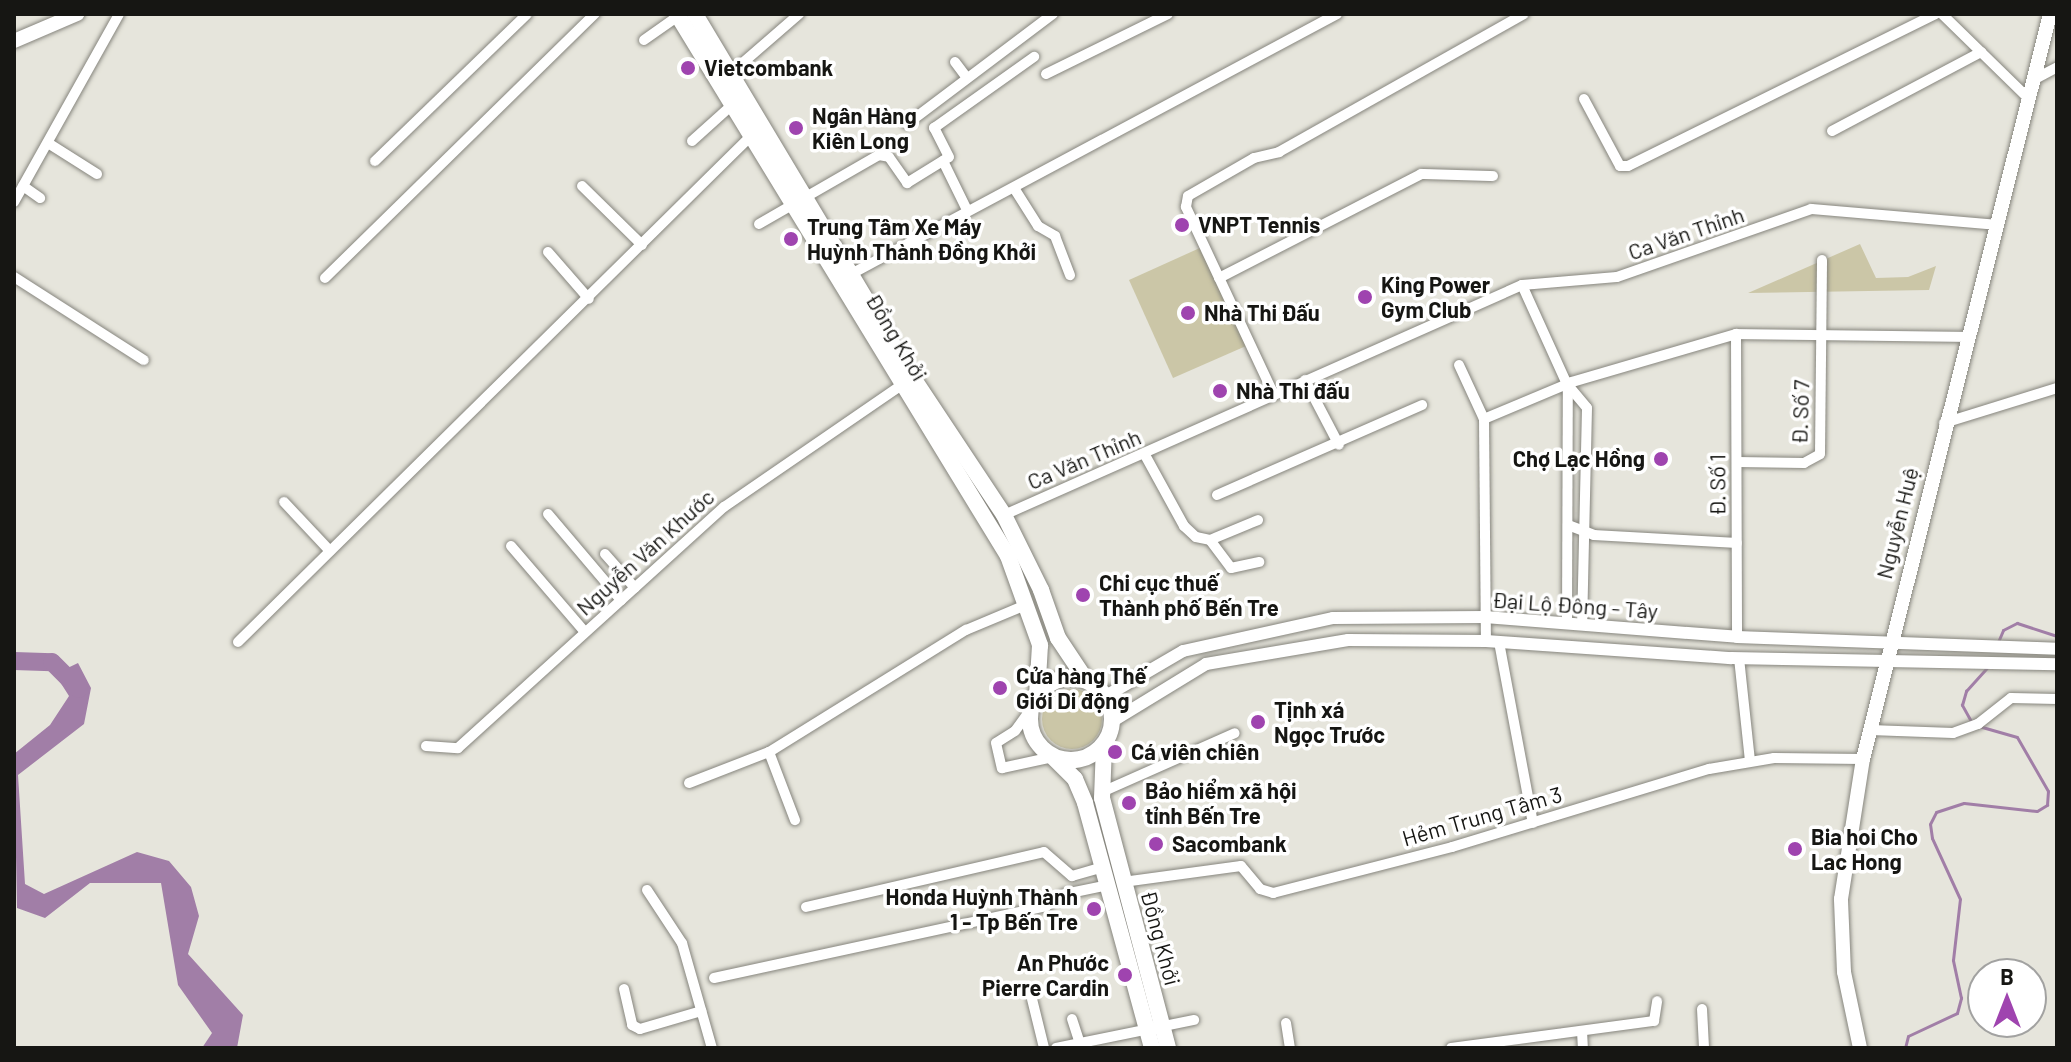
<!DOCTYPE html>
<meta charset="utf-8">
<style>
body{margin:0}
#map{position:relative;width:2071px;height:1062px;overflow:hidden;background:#e6e5dc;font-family:Barlow,sans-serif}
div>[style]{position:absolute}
.green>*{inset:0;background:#cbc6a7}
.round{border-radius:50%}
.water>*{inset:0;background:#a17ea7}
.stream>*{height:3px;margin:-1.5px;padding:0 1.5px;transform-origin:1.5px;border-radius:1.5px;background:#a17ea7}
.river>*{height:18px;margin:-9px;padding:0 9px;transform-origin:9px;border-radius:9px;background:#a17ea7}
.roads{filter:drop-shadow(0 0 2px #86857d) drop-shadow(0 0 2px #86857d)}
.minor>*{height:10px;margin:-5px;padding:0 5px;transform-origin:5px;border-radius:5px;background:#fff}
.tertiary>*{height:12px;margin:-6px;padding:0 6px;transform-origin:6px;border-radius:6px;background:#fff}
.secondary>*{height:14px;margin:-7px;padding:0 7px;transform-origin:7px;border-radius:7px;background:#fff}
.primary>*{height:16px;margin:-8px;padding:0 8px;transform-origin:8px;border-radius:8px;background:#fff}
.primary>.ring{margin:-8px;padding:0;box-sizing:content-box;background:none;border:16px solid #fff;border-radius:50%}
.dots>*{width:22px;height:22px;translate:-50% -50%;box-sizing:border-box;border:4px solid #fff;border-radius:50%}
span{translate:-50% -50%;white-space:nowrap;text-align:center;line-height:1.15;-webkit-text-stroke:7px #fff;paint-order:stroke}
.poi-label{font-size:22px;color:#161613;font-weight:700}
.left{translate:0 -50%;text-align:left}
.right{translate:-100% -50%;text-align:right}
.street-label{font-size:22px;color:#161613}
.frame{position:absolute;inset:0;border:16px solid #161613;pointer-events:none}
.north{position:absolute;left:1967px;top:958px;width:80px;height:80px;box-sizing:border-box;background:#fff;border:2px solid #a2a2a1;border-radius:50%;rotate:0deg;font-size:22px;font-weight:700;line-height:32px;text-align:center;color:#161613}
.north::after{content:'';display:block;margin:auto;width:28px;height:36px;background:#9f44af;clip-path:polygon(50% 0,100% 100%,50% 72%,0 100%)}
</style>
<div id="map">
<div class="green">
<div style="clip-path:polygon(1860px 244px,1876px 278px,1908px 277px,1936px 266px,1929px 290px,1748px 293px)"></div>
<div style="clip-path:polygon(1202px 247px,1246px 346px,1173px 378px,1129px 280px)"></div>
<div class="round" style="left:1042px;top:689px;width:60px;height:60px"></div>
</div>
<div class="water">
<div style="clip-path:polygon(78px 663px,91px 688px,84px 724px,18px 775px,25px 884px,44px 894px,137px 852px,169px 861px,191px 887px,199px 916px,188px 954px,243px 1015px,237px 1048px,202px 1048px,212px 1033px,178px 985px,161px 883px,90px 883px,45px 918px,17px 908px,14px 754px,50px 725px,69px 696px,55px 674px)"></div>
</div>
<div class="stream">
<div style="left:1998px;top:642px;width:13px;rotate:-67deg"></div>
<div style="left:2003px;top:630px;width:16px;rotate:-27deg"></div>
<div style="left:2017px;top:623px;width:42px;rotate:18deg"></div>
<div style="left:1972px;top:723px;width:21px;rotate:-119deg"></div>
<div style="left:1962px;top:705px;width:15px;rotate:-74deg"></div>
<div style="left:1966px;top:691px;width:31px;rotate:-48deg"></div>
<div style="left:1905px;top:1048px;width:12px;rotate:-76deg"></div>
<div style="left:1908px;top:1036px;width:54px;rotate:-25.1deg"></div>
<div style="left:1957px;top:1013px;width:16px;rotate:-75deg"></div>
<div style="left:1961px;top:998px;width:39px;rotate:-102deg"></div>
<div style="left:1953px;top:960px;width:61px;rotate:-83.5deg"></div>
<div style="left:1960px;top:899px;width:67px;rotate:-114.7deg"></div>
<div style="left:1932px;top:838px;width:14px;rotate:-98deg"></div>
<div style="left:1930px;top:824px;width:13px;rotate:-63deg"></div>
<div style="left:1936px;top:812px;width:29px;rotate:-18deg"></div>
<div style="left:1964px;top:803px;width:73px;rotate:6.3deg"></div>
<div style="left:2037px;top:811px;width:12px;rotate:-31deg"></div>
<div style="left:2047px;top:805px;width:14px;rotate:-86deg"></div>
<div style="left:2048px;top:791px;width:62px;rotate:-119.9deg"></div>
<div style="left:2017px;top:737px;width:40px;rotate:-164deg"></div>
</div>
<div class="river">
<div style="left:14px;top:661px;width:38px;rotate:2deg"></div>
<div style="left:52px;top:662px;width:38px;rotate:45deg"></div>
</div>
<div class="roads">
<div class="minor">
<div style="left:1942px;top:14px;width:122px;rotate:44.3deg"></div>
<div style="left:644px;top:40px;width:42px;rotate:-35.2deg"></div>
<div style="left:955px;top:62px;width:20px;rotate:53deg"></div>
<div style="left:731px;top:73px;width:90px;rotate:-40.9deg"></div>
<div style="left:1046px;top:74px;width:136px;rotate:-26.2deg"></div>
<div style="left:2033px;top:80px;width:27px;rotate:-28deg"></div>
<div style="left:1584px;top:99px;width:76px;rotate:61.8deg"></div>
<div style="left:1620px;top:166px;width:8px"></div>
<div style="left:1628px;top:166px;width:343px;rotate:-26.3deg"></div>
<div style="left:907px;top:124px;width:183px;rotate:-37deg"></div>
<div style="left:1832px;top:131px;width:169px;rotate:-27.9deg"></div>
<div style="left:692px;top:141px;width:54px;rotate:-42deg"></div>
<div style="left:48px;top:143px;width:58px;rotate:32.3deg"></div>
<div style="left:375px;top:161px;width:211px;rotate:-44deg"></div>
<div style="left:943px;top:161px;width:55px;rotate:63.9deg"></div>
<div style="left:23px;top:186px;width:21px;rotate:35deg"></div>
<div style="left:582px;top:186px;width:84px;rotate:44.5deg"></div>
<div style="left:1014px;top:188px;width:45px;rotate:57.7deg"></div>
<div style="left:1038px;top:226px;width:20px;rotate:30deg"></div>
<div style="left:1055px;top:236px;width:42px;rotate:69deg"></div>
<div style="left:14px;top:202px;width:215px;rotate:-60.8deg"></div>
<div style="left:759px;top:224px;width:138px;rotate:-29.9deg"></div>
<div style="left:879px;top:155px;width:10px;rotate:11deg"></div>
<div style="left:889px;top:157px;width:32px;rotate:55deg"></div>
<div style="left:907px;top:183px;width:49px;rotate:-31.8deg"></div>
<div style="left:949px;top:157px;width:33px;rotate:-117deg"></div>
<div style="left:934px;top:128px;width:123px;rotate:-35.4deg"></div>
<div style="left:912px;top:237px;width:20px;rotate:53deg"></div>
<div style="left:548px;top:252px;width:62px;rotate:48.9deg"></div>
<div style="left:853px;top:273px;width:549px;rotate:-28.15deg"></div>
<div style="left:14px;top:277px;width:154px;rotate:32.6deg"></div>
<div style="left:325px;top:278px;width:378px;rotate:-44.4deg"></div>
<div style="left:1219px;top:278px;width:227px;rotate:-27.2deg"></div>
<div style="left:1421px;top:174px;width:72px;rotate:1.6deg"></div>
<div style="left:1522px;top:285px;width:109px;rotate:65.6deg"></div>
<div style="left:1567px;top:384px;width:31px;rotate:50deg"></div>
<div style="left:1587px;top:408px;width:217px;rotate:91.3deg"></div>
<div style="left:1736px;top:334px;width:303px;rotate:89.8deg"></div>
<div style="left:1459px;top:365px;width:60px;rotate:65.2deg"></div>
<div style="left:1484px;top:419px;width:222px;rotate:89.5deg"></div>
<div style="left:1305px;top:380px;width:73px;rotate:62.4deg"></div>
<div style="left:1274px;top:395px;width:208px;rotate:-115.1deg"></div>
<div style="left:1186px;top:207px;width:11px;rotate:-80deg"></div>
<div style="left:1188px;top:196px;width:76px;rotate:-29.9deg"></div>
<div style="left:1254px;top:158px;width:26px;rotate:-13deg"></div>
<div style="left:1279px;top:152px;width:281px;rotate:-29.4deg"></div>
<div style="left:1484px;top:419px;width:95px;rotate:-22.8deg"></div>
<div style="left:1572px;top:382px;width:171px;rotate:-16.3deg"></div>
<div style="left:1736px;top:334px;width:232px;rotate:0.7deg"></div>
<div style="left:1944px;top:423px;width:118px;rotate:-17.2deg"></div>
<div style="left:1145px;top:455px;width:81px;rotate:61.2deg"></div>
<div style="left:1184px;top:526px;width:16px;rotate:43deg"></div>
<div style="left:1196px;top:537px;width:14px;rotate:12deg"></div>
<div style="left:1210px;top:540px;width:52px;rotate:-22.6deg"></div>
<div style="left:1737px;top:462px;width:67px;rotate:0.9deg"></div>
<div style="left:1804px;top:463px;width:18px;rotate:-29deg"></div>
<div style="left:1820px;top:454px;width:194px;rotate:-89.4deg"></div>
<div style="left:1217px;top:495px;width:224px;rotate:-23.7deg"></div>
<div style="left:284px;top:502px;width:67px;rotate:46.8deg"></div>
<div style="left:548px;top:514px;width:113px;rotate:49.7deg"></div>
<div style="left:1004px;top:515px;width:567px;rotate:-23.94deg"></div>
<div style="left:1522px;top:285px;width:95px;rotate:-4.8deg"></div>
<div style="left:1617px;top:277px;width:206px;rotate:-19.3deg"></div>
<div style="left:1811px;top:209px;width:186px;rotate:4.9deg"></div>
<div style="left:1568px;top:525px;width:28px;rotate:21deg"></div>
<div style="left:1594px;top:535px;width:143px;rotate:3.2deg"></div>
<div style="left:1210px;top:540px;width:35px;rotate:53deg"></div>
<div style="left:1231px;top:568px;width:29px;rotate:-12deg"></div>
<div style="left:511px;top:546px;width:113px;rotate:49.3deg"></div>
<div style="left:605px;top:554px;width:45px;rotate:48.6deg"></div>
<div style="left:1567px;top:624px;width:238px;rotate:-89.8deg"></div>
<div style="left:238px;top:642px;width:721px;rotate:-44.61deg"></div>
<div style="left:1499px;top:642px;width:184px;rotate:79.4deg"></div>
<div style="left:1739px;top:658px;width:104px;rotate:83.9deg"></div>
<div style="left:1031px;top:709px;width:27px;rotate:126deg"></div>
<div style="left:1015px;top:731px;width:22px;rotate:148deg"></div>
<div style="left:996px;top:743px;width:26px;rotate:77deg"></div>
<div style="left:1002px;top:768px;width:52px;rotate:-12.2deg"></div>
<div style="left:1870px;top:730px;width:83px;rotate:2.1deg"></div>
<div style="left:1953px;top:733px;width:27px;rotate:-20deg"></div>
<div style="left:1978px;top:724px;width:42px;rotate:-38.2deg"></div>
<div style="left:2011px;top:698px;width:46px;rotate:1.2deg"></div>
<div style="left:426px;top:746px;width:32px;rotate:4deg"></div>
<div style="left:458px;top:748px;width:359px;rotate:-42.2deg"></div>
<div style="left:724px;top:507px;width:214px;rotate:-34.5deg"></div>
<div style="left:769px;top:752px;width:73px;rotate:69.1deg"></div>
<div style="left:689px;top:783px;width:86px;rotate:-21.2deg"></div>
<div style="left:769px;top:752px;width:232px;rotate:-31.8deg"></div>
<div style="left:966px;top:630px;width:67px;rotate:-22.8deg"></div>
<div style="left:1102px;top:792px;width:145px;rotate:-23.9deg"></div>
<div style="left:1123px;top:882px;width:119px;rotate:-7.7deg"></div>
<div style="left:1241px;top:866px;width:30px;rotate:50deg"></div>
<div style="left:1260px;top:889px;width:14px;rotate:17deg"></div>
<div style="left:1273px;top:893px;width:185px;rotate:-14.4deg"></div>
<div style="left:1452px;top:847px;width:269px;rotate:-16.9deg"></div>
<div style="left:1709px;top:769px;width:66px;rotate:-9.6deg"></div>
<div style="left:1774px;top:758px;width:89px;rotate:0.6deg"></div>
<div style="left:647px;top:890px;width:64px;rotate:56.6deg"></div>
<div style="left:682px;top:943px;width:109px;rotate:74.1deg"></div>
<div style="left:806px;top:907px;width:244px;rotate:-13deg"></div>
<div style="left:1044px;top:852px;width:37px;rotate:41deg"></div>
<div style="left:1072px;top:876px;width:33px;rotate:-16deg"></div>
<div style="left:714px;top:978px;width:340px;rotate:-12.2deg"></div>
<div style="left:1046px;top:906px;width:22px;rotate:-32deg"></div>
<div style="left:1065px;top:894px;width:45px;rotate:-11.6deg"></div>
<div style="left:624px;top:989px;width:37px;rotate:77deg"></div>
<div style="left:632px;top:1025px;width:9px;rotate:27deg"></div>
<div style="left:640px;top:1029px;width:64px;rotate:-16.4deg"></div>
<div style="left:1032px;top:999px;width:50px;rotate:76.2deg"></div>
<div style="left:1702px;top:1009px;width:39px;rotate:87deg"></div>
<div style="left:1072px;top:1019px;width:26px;rotate:72deg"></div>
<div style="left:1286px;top:1023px;width:25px;rotate:81deg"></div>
<div style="left:1582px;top:1031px;width:17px;rotate:87deg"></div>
<div style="left:1056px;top:1048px;width:141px;rotate:-11.5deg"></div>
<div style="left:1451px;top:1048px;width:205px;rotate:-7.6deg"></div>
<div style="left:1654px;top:1021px;width:20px;rotate:-81deg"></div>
</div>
<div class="tertiary">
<div style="left:1106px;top:696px;width:89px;rotate:-30.3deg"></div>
<div style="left:1183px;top:651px;width:154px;rotate:-12.4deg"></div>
<div style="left:1333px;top:618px;width:152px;rotate:-0.4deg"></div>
<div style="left:1485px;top:617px;width:253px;rotate:4.5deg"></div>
<div style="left:1737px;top:637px;width:320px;rotate:2.1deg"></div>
<div style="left:1113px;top:721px;width:109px;rotate:-31.5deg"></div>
<div style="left:1206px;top:664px;width:144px;rotate:-9.6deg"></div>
<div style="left:1348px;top:640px;width:138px;rotate:0.4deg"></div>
<div style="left:1486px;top:641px;width:246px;rotate:4deg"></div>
<div style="left:1731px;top:658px;width:326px;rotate:1.1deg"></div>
</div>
<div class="secondary">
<div style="left:14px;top:41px;width:69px;rotate:-23.2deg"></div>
<div style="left:1860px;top:1048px;width:78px;rotate:-101.9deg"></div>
<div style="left:1844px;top:972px;width:73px;rotate:-92.4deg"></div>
<div style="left:1841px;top:899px;width:142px;rotate:-81.1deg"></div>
<div style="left:1863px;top:759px;width:768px;rotate:-75.91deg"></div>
</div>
<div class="primary">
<div style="left:677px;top:14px;width:635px;rotate:58.59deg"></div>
<div style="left:1008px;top:556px;width:95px;rotate:70.2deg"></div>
<div style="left:1040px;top:645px;width:51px;rotate:93.4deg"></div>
<div style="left:695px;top:14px;width:424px;rotate:59.1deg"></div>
<div style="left:913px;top:378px;width:164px;rotate:56.4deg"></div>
<div style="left:1004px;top:515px;width:84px;rotate:63.7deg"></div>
<div style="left:1041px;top:590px;width:51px;rotate:70.5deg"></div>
<div style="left:1058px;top:638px;width:50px;rotate:56.3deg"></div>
<div class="ring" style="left:1030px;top:678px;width:66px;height:66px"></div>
<div style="left:1104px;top:746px;width:52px;rotate:92.2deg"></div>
<div style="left:1102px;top:798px;width:259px;rotate:75.2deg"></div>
<div style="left:1053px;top:757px;width:31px;rotate:45deg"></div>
<div style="left:1075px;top:779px;width:26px;rotate:67deg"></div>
<div style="left:1085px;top:803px;width:254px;rotate:74.7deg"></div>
</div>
</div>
<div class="dots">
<div style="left:688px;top:68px;background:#9f44af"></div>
<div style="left:796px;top:128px;background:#9f44af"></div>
<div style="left:1182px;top:225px;background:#9f44af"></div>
<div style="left:791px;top:239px;background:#9f44af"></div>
<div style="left:1365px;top:297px;background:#9f44af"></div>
<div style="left:1188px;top:313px;background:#9f44af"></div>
<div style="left:1220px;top:391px;background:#9f44af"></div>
<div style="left:1661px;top:459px;background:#9f44af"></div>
<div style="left:1083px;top:595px;background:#9f44af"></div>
<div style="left:1000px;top:688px;background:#9f44af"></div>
<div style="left:1258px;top:722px;background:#9f44af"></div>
<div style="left:1115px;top:752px;background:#9f44af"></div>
<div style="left:1129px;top:803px;background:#9f44af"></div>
<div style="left:1156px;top:844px;background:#9f44af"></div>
<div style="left:1795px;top:849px;background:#9f44af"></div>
<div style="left:1094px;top:909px;background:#9f44af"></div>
<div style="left:1125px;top:975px;background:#9f44af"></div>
</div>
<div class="poi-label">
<span class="left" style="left:704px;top:68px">Vietcombank</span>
<span class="left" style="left:812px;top:128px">Ngân Hàng<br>Kiên Long</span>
<span class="left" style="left:1198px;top:225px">VNPT Tennis</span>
<span class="left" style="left:807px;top:239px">Trung Tâm Xe Máy<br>Huỳnh Thành Đồng Khởi</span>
<span class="left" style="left:1381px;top:297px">King Power<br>Gym Club</span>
<span class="left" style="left:1204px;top:313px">Nhà Thi Đấu</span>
<span class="left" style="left:1236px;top:391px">Nhà Thi đấu</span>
<span class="right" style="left:1645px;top:459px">Chợ Lạc Hồng</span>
<span class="left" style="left:1099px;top:595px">Chi cục thuế<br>Thành phố Bến Tre</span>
<span class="left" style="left:1016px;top:688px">Cửa hàng Thế<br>Giới Di động</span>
<span class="left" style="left:1274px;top:722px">Tịnh xá<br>Ngọc Trước</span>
<span class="left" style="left:1131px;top:752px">Cá viên chiên</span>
<span class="left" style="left:1145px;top:803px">Bảo hiểm xã hội<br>tỉnh Bến Tre</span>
<span class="left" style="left:1811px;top:849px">Bia hoi Cho<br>Lac Hong</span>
<span class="left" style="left:1172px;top:844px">Sacombank</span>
<span class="right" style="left:1078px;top:909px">Honda Huỳnh Thành<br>1 - Tp Bến Tre</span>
<span class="right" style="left:1109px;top:975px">An Phước<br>Pierre Cardin</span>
</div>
<div class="street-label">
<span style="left:1686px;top:233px;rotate:-19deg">Ca Văn Thỉnh</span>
<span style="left:897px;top:337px;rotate:59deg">Đồng Khởi</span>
<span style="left:1800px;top:412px;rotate:-88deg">Đ. Số 7</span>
<span style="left:1084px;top:459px;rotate:-23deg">Ca Văn Thỉnh</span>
<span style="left:1717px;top:485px;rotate:-90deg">Đ. Số 1</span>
<span style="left:1897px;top:523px;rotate:-76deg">Nguyễn Huệ</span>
<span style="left:645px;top:552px;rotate:-42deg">Nguyễn Văn Khước</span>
<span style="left:1575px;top:605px;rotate:4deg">Đại Lộ Đông - Tây</span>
<span style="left:1482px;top:816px;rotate:-16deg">Hẻm Trung Tâm 3</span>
<span style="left:1161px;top:938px;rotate:75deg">Đồng Khởi</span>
</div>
<div class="frame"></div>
<div class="north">B</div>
</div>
